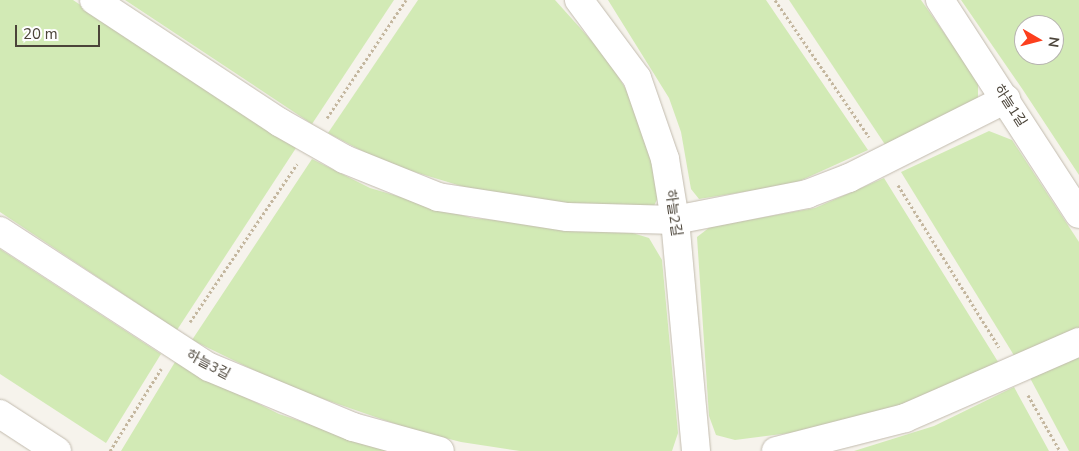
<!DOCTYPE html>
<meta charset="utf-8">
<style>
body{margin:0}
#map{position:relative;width:1079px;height:451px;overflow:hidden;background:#f6f3ec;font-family:"Nunito Sans","Noto Sans KR",sans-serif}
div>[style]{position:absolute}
.green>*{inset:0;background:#d2eab5}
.path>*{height:3px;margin-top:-1.5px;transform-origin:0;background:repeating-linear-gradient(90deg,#c4b79f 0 2.5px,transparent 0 5px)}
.roads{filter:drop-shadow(0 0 1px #c2bbae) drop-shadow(0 0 1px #c2bbae)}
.street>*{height:28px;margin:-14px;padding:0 14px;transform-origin:14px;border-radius:14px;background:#fff}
span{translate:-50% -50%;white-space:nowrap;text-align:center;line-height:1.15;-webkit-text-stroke:5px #fff;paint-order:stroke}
.street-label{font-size:14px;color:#4b4439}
.north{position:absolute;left:1014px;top:15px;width:50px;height:50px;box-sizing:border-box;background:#fff;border:1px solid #b7b4b0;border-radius:50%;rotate:98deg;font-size:14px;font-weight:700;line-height:20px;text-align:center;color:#4b4439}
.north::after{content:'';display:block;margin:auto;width:18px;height:22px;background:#fc3f1d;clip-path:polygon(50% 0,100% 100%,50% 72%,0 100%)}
.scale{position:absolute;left:15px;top:25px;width:85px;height:22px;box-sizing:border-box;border:2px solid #4b4439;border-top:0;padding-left:6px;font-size:15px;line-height:18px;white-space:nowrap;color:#4b4439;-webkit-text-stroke:4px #fff;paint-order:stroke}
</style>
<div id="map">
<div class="green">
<div style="clip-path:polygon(0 0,73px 0,296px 148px,177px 330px,0 212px)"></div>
<div style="clip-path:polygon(125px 0,394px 0,312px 124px)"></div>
<div style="clip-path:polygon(418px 0,555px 0,608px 59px,634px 103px,649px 145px,659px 195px,654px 206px,597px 207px,494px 196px,385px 163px,328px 133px)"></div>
<div style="clip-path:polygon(608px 0,766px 0,868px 150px,793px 184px,699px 199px,691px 189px,681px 132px,669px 98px)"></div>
<div style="clip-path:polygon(789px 0,921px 0,978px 81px,978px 99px,886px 146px)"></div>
<div style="clip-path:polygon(evenodd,961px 0,1079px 0,1079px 175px,1023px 90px,961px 0,1024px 25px,1054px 25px,1054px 55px,1024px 55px,1024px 25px)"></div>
<div style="clip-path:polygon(989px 131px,1012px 140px,1079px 242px,1079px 330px,1015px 357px,901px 172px)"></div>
<div style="clip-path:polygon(312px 159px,370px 188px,472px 218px,626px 231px,649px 238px,662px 260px,678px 433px,672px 451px,520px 451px,461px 442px,410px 429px,286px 386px,192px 340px)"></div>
<div style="clip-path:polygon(884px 178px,1000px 365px,924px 399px,798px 432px,735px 440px,716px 435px,709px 416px,697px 237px,710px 227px,815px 208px)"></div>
<div style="clip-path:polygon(0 249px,161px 354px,106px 443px,0 374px)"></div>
<div style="clip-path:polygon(1079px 357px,1079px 451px,1069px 451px,1030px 378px)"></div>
<div style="clip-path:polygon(175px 362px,279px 414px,390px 451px,121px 451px)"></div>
<div style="clip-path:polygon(1014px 387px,1049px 451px,854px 451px,934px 426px)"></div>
</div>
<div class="path">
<div style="left:775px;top:0;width:166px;rotate:55.5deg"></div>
<div style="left:327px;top:118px;width:142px;rotate:-56.2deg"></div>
<div style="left:898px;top:185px;width:191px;rotate:58.1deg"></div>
<div style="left:190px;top:322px;width:191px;rotate:-55.9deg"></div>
<div style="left:1028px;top:395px;width:64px;rotate:60.3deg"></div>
<div style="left:110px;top:451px;width:97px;rotate:-58.1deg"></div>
</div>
<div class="roads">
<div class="street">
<div style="left:94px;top:0;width:222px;rotate:33.4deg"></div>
<div style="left:279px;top:122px;width:75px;rotate:29.6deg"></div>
<div style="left:344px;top:159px;width:101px;rotate:22deg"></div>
<div style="left:438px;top:197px;width:131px;rotate:8.8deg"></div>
<div style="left:567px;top:217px;width:108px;rotate:1.6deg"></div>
<div style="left:675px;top:220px;width:135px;rotate:-11.1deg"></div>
<div style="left:807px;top:194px;width:45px;rotate:-20.9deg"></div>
<div style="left:849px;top:178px;width:176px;rotate:-26.7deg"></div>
<div style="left:579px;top:0;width:97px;rotate:53.4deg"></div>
<div style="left:637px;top:78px;width:86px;rotate:70.9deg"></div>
<div style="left:665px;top:159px;width:62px;rotate:80.7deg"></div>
<div style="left:675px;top:220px;width:232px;rotate:84.8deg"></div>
<div style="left:940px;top:0;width:255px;rotate:57deg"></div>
<div style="left:0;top:231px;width:249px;rotate:33.1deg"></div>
<div style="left:209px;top:367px;width:156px;rotate:22.6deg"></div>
<div style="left:353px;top:427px;width:90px;rotate:15.4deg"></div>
<div style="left:0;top:414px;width:68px;rotate:33deg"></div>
<div style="left:776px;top:451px;width:133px;rotate:-14.3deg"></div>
<div style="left:905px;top:418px;width:190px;rotate:-23.6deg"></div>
</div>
</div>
<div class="street-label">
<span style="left:1010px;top:106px;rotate:57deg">하늘1길</span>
<span style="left:673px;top:213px;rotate:82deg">하늘2길</span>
<span style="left:208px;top:365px;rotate:28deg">하늘3길</span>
</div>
<div class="north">N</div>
<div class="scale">20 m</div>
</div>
